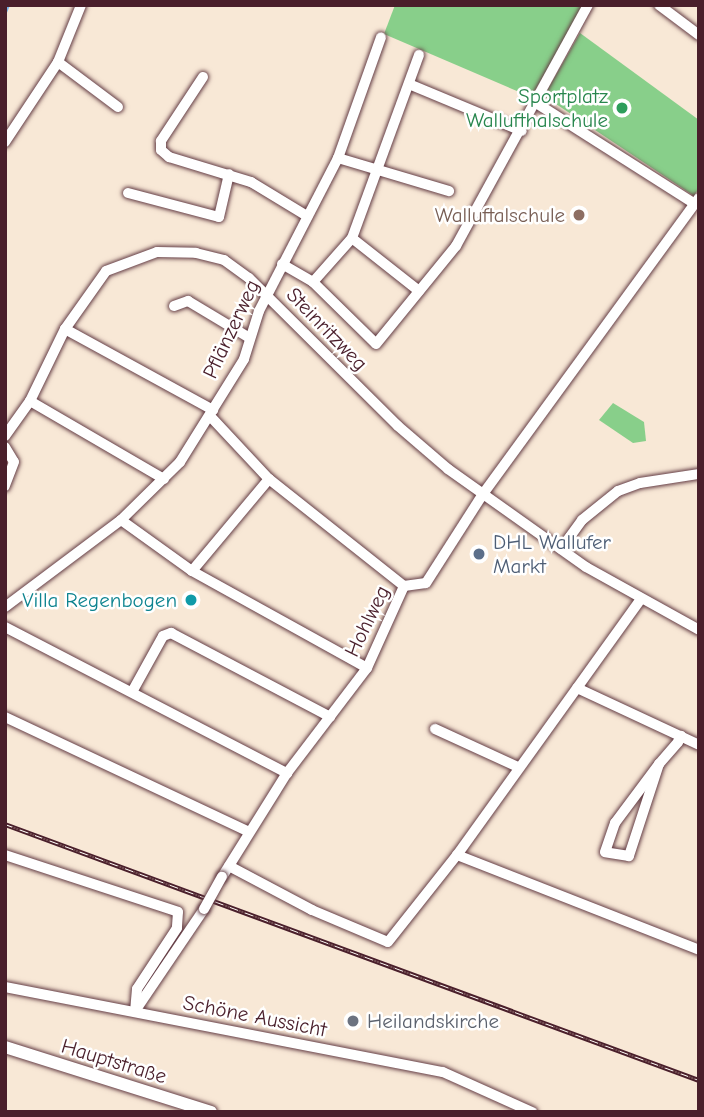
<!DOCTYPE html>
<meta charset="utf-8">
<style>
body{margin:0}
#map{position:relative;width:704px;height:1117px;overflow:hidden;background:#f8e8d6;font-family:"Comic Neue",sans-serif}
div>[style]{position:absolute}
.green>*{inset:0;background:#88cf8a}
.stream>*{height:2.5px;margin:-1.25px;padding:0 1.25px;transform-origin:1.25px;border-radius:1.25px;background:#77b3e9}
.roads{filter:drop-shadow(0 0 2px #643d45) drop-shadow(0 0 2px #643d45)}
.minor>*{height:10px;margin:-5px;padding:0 5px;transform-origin:5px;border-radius:5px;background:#fff}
.tertiary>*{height:12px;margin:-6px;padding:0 6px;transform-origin:6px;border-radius:6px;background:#fff}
.rail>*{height:5px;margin-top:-2.5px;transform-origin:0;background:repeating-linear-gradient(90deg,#fff 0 8px,#4a1f2b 0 16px);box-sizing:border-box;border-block:2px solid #4a1f2b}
.bridges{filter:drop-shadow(0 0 2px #643d45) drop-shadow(0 0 2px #643d45)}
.minor-bridge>*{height:10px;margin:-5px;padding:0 5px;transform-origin:5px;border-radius:5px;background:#fff}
.dots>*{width:19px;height:19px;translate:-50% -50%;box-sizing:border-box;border:4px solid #fff;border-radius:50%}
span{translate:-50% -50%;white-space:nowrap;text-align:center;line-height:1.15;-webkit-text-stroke:5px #fff;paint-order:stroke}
.leisure-label{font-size:21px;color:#27864d}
.right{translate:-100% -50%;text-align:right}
.education-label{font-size:21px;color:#785e54}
.street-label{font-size:21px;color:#4a1f2b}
.service-label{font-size:21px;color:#4e5e75}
.left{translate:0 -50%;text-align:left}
.culture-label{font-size:21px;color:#0d838f}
.worship-label{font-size:21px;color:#5b616d}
.frame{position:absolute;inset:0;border:7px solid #4a1f2b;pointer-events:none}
</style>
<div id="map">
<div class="green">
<div style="clip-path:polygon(395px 5px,585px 5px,531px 97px,384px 34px)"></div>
<div style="clip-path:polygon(580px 33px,699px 120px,699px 188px,694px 196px,544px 96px)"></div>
<div style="clip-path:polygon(613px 403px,644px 422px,646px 441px,633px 443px,599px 420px)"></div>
</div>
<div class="stream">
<div style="left:5px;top:12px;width:8px;rotate:-67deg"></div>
</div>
<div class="roads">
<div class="minor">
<div style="left:659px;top:5px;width:50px;rotate:36.9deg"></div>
<div style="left:58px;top:62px;width:75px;rotate:36.9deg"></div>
<div style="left:203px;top:77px;width:77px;rotate:123.3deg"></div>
<div style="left:161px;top:141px;width:9px;rotate:90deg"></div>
<div style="left:161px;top:150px;width:11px;rotate:41deg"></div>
<div style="left:169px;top:157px;width:86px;rotate:17deg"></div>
<div style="left:251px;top:182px;width:66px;rotate:31.3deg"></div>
<div style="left:409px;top:84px;width:122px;rotate:22.6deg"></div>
<div style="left:536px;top:103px;width:188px;rotate:32.4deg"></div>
<div style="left:5px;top:142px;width:96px;rotate:-56.5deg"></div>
<div style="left:58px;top:62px;width:61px;rotate:-68deg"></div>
<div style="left:338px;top:158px;width:116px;rotate:16.6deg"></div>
<div style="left:128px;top:193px;width:94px;rotate:14.8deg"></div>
<div style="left:219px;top:217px;width:44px;rotate:-76.9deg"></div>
<div style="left:282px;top:264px;width:36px;rotate:30deg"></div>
<div style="left:313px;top:282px;width:88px;rotate:44.5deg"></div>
<div style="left:376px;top:344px;width:127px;rotate:-50.8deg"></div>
<div style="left:456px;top:246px;width:275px;rotate:-61.3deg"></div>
<div style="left:313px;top:282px;width:59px;rotate:-48.4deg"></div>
<div style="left:419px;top:291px;width:85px;rotate:-141.7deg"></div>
<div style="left:352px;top:238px;width:195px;rotate:-69.9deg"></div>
<div style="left:174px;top:306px;width:15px;rotate:-20deg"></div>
<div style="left:188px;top:301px;width:70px;rotate:31deg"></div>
<div style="left:65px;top:329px;width:169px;rotate:28.7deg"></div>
<div style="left:30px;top:401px;width:155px;rotate:30.2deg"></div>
<div style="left:210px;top:416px;width:86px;rotate:46.9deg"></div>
<div style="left:269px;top:479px;width:172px;rotate:38.4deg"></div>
<div style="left:5px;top:436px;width:43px;rotate:-54.5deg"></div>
<div style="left:30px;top:401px;width:80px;rotate:-64.1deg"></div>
<div style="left:65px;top:329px;width:71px;rotate:-54.7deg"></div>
<div style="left:106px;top:271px;width:54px;rotate:-20.4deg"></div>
<div style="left:157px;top:252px;width:39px;rotate:1deg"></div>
<div style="left:196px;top:253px;width:29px;rotate:14deg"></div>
<div style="left:224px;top:260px;width:31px;rotate:36deg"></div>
<div style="left:249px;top:278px;width:210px;rotate:44.8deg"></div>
<div style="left:398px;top:426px;width:66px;rotate:40.7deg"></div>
<div style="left:448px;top:469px;width:169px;rotate:35.4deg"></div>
<div style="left:586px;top:567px;width:129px;rotate:29.1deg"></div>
<div style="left:5px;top:447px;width:17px;rotate:59deg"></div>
<div style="left:14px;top:462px;width:26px;rotate:111deg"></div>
<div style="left:121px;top:520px;width:87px;rotate:35.7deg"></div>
<div style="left:192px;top:571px;width:200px;rotate:29deg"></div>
<div style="left:561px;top:549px;width:36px;rotate:-54deg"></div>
<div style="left:582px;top:520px;width:46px;rotate:-38.9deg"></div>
<div style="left:618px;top:491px;width:23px;rotate:-20deg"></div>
<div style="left:640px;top:483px;width:60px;rotate:-8.7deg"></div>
<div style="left:192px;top:571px;width:120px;rotate:-50.1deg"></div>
<div style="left:5px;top:607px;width:145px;rotate:-36.9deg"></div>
<div style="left:121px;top:520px;width:83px;rotate:-44.5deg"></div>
<div style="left:180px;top:462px;width:121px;rotate:-58.1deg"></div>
<div style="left:244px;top:359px;width:50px;rotate:-72.6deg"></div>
<div style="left:259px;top:311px;width:172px;rotate:-62.7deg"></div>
<div style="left:338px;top:158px;width:128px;rotate:-70.4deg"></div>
<div style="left:5px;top:627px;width:318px;rotate:27.4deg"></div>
<div style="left:577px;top:688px;width:135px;rotate:25deg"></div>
<div style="left:132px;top:692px;width:64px;rotate:-61deg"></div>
<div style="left:163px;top:636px;width:9px;rotate:-21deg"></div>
<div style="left:171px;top:633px;width:180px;rotate:27.8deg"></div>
<div style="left:5px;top:717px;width:270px;rotate:25.2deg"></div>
<div style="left:435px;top:729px;width:91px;rotate:24.6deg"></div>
<div style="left:659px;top:764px;width:97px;rotate:108.1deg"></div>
<div style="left:629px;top:856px;width:24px;rotate:-171deg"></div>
<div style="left:605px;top:852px;width:31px;rotate:-71deg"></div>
<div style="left:615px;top:823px;width:74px;rotate:-53.3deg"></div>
<div style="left:659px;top:764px;width:29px;rotate:-49deg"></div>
<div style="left:678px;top:742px;width:7px;rotate:-63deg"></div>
<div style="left:5px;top:855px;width:182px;rotate:18.2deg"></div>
<div style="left:178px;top:912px;width:16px;rotate:94deg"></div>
<div style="left:177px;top:928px;width:73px;rotate:123.3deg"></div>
<div style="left:137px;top:989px;width:22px;rotate:95deg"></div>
<div style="left:457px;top:855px;width:260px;rotate:21.4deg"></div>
<div style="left:229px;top:866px;width:94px;rotate:27.9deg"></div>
<div style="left:312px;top:910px;width:82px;rotate:22.8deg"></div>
<div style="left:388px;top:942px;width:111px;rotate:-51.6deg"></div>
<div style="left:457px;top:855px;width:314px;rotate:-54.3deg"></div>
<div style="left:222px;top:877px;width:123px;rotate:-58deg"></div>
<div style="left:287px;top:773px;width:132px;rotate:-52.7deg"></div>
<div style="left:367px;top:668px;width:90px;rotate:-65.7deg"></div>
<div style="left:404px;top:586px;width:22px;rotate:-8deg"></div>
<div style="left:426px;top:583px;width:106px;rotate:-57.4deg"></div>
<div style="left:483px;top:494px;width:366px;rotate:-53.9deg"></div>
<div style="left:5px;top:987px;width:446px;rotate:11deg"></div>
<div style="left:443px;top:1072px;width:98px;rotate:24.2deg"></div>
<div style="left:135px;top:1011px;width:123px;rotate:-55.9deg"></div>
</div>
<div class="tertiary">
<div style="left:5px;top:1047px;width:216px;rotate:17.5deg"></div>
</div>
</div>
<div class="rail">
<div style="left:5px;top:824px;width:740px;rotate:20.25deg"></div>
</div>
<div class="bridges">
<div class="minor-bridge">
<div style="left:204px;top:909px;width:37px;rotate:-61deg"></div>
</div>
</div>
<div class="dots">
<div style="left:622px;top:108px;background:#2e9e5b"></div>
<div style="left:579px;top:215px;background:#8d6e63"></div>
<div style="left:479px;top:554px;background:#5c6f8a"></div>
<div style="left:191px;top:600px;background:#0f9aa8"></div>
<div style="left:353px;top:1021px;background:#6b7280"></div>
</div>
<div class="leisure-label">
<span class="right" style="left:608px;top:108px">Sportplatz<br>Wallufthalschule</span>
</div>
<div class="education-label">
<span class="right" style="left:565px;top:215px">Walluftalschule</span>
</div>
<div class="street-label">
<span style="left:231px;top:329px;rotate:-65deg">Pflänzerweg</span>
<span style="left:327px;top:329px;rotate:46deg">Steinritzweg</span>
<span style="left:367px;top:621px;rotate:-64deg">Hohlweg</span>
<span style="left:255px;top:1016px;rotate:11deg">Schöne Aussicht</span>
<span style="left:114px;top:1061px;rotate:17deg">Hauptstraße</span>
</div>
<div class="service-label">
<span class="left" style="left:493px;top:554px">DHL Wallufer<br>Markt</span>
</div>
<div class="culture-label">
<span class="right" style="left:177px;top:600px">Villa Regenbogen</span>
</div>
<div class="worship-label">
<span class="left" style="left:367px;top:1021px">Heilandskirche</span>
</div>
<div class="frame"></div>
</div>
